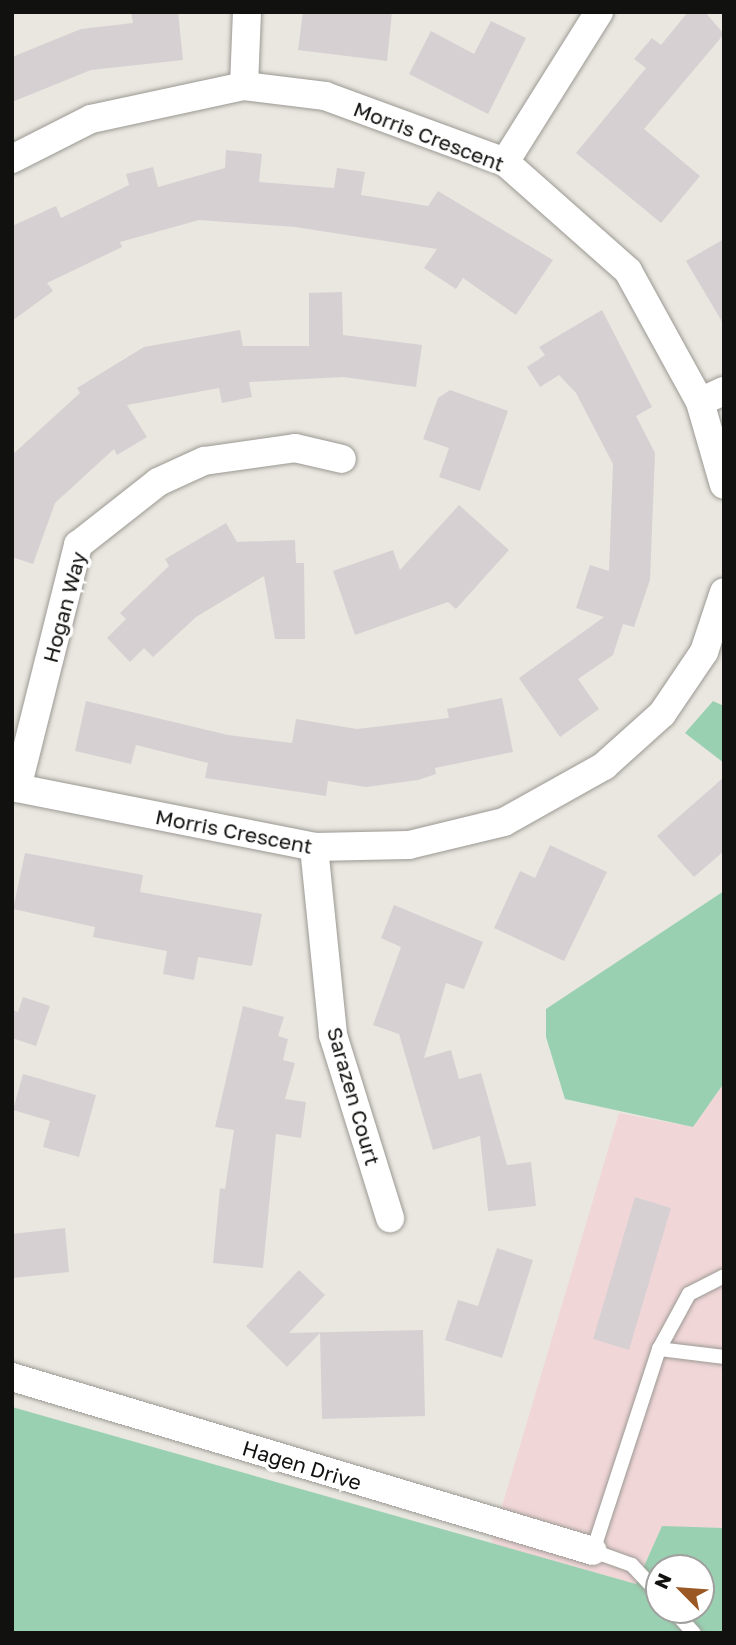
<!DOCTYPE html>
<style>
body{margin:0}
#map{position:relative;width:736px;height:1645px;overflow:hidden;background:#e9e7e0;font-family:"Golos Text",sans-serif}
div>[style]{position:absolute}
.commercial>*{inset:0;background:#f1d6d8}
.green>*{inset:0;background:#9ad0b2}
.building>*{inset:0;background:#d7d0d3}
.roads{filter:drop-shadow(0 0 2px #9b9993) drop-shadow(0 0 2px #9b9993)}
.service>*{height:14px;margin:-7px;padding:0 7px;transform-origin:7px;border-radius:7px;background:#fff}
.minor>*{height:28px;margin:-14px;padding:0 14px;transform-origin:14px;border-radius:14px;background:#fff}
span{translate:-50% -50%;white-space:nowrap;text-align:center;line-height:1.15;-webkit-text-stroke:7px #fff;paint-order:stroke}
.street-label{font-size:21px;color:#11110f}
.frame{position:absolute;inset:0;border:14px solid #11110f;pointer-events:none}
.north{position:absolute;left:645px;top:1554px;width:70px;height:70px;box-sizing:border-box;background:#fff;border:2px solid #a0a09f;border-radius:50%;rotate:295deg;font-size:19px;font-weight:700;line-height:28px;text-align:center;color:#11110f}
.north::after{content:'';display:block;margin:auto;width:24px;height:32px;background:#9a5825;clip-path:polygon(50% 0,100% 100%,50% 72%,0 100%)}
</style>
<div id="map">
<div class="commercial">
<div style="clip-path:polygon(724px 1083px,724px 1528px,662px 1527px,636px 1584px,491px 1543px,619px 1113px,693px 1127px)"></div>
</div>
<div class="green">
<div style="clip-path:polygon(713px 701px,724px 706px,724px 763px,685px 733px)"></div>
<div style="clip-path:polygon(724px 891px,724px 1083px,693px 1127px,565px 1099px,546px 1037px,546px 1009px)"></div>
<div style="clip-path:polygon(evenodd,12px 1407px,636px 1584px,662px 1526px,724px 1528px,724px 1633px,12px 1633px,12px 1407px,659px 1568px,701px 1568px,701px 1610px,659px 1610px,659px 1568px)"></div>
</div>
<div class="building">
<div style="clip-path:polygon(131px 12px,178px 12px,183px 60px,91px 70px,12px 102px,12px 57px,81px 29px,133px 23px)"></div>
<div style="clip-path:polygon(303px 12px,392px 12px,387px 61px,298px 50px)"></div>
<div style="clip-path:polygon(688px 12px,705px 12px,724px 34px,644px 129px,700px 176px,661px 223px,576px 153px,646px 68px,634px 59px,652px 38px,661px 45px)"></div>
<div style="clip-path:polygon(491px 21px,526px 38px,488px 114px,409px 74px,431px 31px,474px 54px)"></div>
<div style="clip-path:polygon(226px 150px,262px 154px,259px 182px,334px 188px,337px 168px,365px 172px,361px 195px,428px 206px,438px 191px,553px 260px,516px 315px,463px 278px,456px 289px,424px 268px,437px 249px,295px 227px,199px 220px,120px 242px,122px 247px,47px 283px,53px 291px,12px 321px,12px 226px,56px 206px,61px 218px,129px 185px,126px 174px,153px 167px,158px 187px,225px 168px)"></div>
<div style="clip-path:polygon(724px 239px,724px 325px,686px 261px)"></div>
<div style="clip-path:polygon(342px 292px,343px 335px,422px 345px,416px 387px,343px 377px,249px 382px,252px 397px,222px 403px,219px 388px,127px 405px,147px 437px,117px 455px,114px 449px,55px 503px,33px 564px,12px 557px,12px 455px,80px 393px,77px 388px,144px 347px,240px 330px,243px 346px,309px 346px,309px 293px)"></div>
<div style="clip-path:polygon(602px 310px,652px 407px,636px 416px,655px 453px,650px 580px,634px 627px,623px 624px,613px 655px,578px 679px,599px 709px,560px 737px,519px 678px,604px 617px,576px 608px,590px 565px,609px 571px,613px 464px,576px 393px,559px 375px,540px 387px,527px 367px,545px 355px,539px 347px)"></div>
<div style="clip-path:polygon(450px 390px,508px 411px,480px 491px,439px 477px,449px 448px,423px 439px,438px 398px)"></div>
<div style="clip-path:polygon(459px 505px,509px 550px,456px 609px,448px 602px,355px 635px,333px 571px,393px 550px,400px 570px)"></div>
<div style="clip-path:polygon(226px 523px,237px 542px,295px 540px,296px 563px,304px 563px,305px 639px,275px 639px,264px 576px,196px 617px,153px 657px,144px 648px,130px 662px,107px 638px,126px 619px,120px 613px,169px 566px,165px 559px)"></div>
<div style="clip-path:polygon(502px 698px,513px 752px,435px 768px,436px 774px,418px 780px,366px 787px,328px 781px,326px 796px,205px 778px,208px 763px,136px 745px,131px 764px,75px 751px,86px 701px,228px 735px,292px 743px,296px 719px,357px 729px,449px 718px,447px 709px)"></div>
<div style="clip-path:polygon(724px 777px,724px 851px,694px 877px,657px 836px)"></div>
<div style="clip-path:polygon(550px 845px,607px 872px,564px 961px,494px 928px,520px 871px,535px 878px)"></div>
<div style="clip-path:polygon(25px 853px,143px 875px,140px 892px,262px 914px,252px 966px,198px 957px,194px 980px,163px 974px,167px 951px,93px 937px,95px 927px,13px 909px)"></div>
<div style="clip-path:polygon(394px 905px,483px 942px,464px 989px,446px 983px,424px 1058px,451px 1050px,459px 1079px,481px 1073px,507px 1165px,531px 1162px,536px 1206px,488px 1211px,480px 1136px,433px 1150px,399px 1034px,373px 1025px,401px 947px,381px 938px)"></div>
<div style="clip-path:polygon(23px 997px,50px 1006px,36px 1046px,12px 1038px,12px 1010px,18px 1012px)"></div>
<div style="clip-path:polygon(243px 1006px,284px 1017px,278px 1036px,288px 1039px,283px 1060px,295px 1063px,285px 1099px,306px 1102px,301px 1138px,276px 1134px,263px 1268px,213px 1263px,220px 1188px,225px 1189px,234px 1130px,215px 1127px)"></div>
<div style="clip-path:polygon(23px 1074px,96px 1095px,79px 1157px,43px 1147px,50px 1121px,13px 1110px)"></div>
<div style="clip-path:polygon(635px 1197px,671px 1208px,629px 1350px,593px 1339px)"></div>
<div style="clip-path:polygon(65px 1228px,69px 1272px,12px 1278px,12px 1234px)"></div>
<div style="clip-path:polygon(497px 1248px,533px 1260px,502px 1358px,445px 1340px,458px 1300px,478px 1306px)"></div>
<div style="clip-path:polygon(299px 1270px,325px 1295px,289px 1333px,423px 1330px,425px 1416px,322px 1419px,320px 1333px,287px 1367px,246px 1326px)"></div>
</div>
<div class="roads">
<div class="service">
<div style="left:659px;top:1349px;width:65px;rotate:7deg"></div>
<div style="left:659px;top:1594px;width:40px;rotate:-133deg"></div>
<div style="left:632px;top:1565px;width:41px;rotate:-160.3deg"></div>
<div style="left:593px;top:1551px;width:213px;rotate:-71.9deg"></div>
<div style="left:659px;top:1349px;width:63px;rotate:-61.4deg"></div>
<div style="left:689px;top:1294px;width:39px;rotate:-27deg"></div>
<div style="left:673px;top:1610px;width:31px;rotate:48deg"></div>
</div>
<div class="minor">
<div style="left:244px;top:86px;width:74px;rotate:-87.7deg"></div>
<div style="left:12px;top:159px;width:89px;rotate:-26.9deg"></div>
<div style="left:91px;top:119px;width:157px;rotate:-12.2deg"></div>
<div style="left:244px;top:86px;width:82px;rotate:7deg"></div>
<div style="left:325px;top:96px;width:192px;rotate:20.1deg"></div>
<div style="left:505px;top:162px;width:164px;rotate:41.5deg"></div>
<div style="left:628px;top:271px;width:149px;rotate:61.2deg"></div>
<div style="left:700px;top:402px;width:86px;rotate:73.9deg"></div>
<div style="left:505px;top:162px;width:177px;rotate:-57.9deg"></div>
<div style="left:700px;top:402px;width:26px;rotate:-25deg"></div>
<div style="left:12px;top:787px;width:308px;rotate:11.2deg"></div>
<div style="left:314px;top:847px;width:95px;rotate:-1.2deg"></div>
<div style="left:409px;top:845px;width:98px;rotate:-13.6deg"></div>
<div style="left:504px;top:822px;width:115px;rotate:-29.2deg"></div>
<div style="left:604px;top:766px;width:78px;rotate:-41.9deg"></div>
<div style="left:662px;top:714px;width:75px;rotate:-55.9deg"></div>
<div style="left:704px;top:652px;width:63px;rotate:-71.6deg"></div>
<div style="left:17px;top:788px;width:251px;rotate:-75.9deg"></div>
<div style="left:78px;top:545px;width:102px;rotate:-38.2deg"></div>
<div style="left:158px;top:482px;width:51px;rotate:-24.5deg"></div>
<div style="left:204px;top:461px;width:92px;rotate:-8.1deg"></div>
<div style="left:295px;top:448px;width:48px;rotate:13.2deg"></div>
<div style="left:314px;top:847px;width:189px;rotate:84.2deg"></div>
<div style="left:333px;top:1035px;width:192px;rotate:72.7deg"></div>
<div style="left:12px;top:1377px;width:606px;rotate:16.67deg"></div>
</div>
</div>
<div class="street-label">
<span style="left:429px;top:136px;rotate:21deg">Morris Crescent</span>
<span style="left:64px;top:607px;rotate:-75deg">Hogan Way</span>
<span style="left:234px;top:831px;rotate:11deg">Morris Crescent</span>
<span style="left:354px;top:1096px;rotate:74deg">Sarazen Court</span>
<span style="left:302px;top:1465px;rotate:17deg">Hagen Drive</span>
</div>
<div class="frame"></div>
<div class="north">N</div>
</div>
